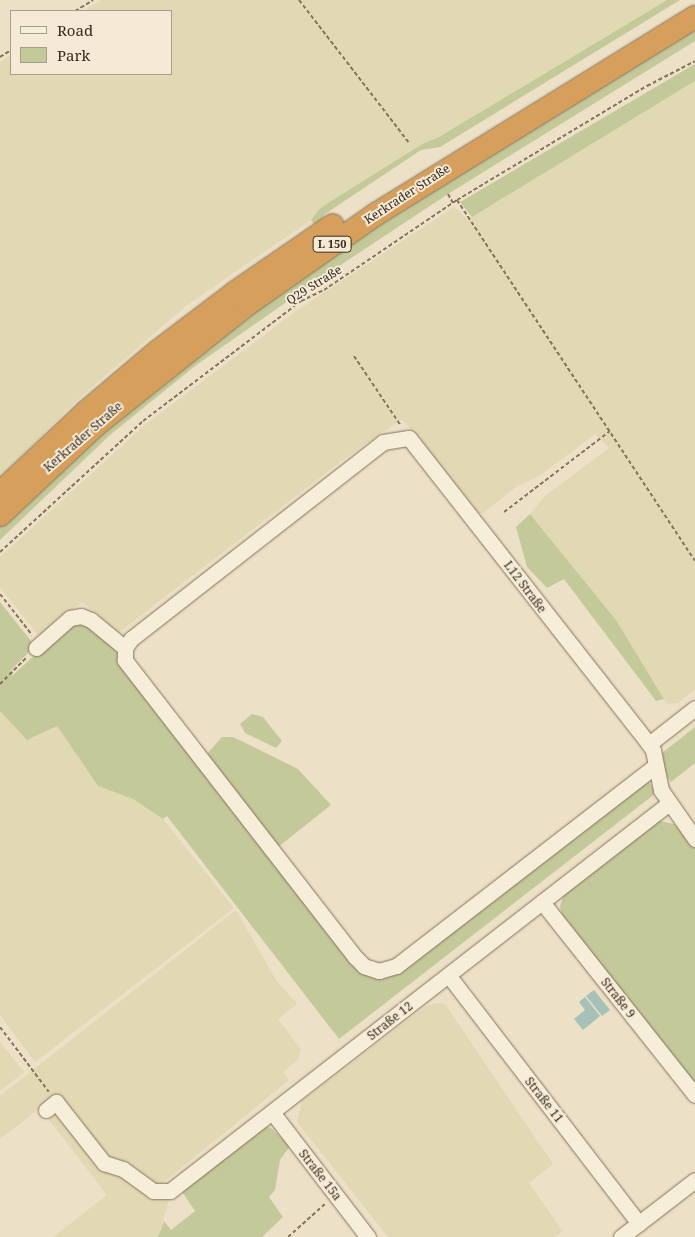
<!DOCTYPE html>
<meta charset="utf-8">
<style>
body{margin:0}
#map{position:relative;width:695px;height:1237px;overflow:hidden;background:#ece0c6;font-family:"Noto Serif",serif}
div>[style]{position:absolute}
.farmland>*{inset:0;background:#e1d9b3}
.green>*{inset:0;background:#c4c99a}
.water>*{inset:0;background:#a7c0b8}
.path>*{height:2px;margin-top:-1px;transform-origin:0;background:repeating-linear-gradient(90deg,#86725c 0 4px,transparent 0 6.5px)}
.roads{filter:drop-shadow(0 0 1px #86725c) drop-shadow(0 0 1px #86725c)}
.minor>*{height:15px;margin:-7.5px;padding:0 7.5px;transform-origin:7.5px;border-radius:7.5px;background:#f7eed9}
.highway>*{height:22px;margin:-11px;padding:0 11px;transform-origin:11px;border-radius:11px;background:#d69f5b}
span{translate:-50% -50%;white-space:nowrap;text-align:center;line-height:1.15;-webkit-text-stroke:4px #f4ead5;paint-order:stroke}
.shield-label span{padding:1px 4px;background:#f4ead5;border:1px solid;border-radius:4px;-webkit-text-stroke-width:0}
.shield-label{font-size:11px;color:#372b1f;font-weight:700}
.street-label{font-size:12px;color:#372b1f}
.legend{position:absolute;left:10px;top:10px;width:162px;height:65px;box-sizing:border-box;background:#f4ead5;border:1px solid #a89e8c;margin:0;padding:6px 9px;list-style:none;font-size:15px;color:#372b1f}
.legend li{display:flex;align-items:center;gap:10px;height:25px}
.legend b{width:25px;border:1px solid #a89e8c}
</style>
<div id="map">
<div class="farmland">
<div style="clip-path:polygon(102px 0,667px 0,320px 208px,311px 220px,187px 305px,75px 402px,0 479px,0 62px,11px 55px,11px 74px,171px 74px,171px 11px,83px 11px)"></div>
<div style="clip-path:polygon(695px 81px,695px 689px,678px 703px,667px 704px,616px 620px,530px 514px,545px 496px,609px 448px,595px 434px,539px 476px,517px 486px,483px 513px,477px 513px,402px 419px,344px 459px,118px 633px,82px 602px,50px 630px,38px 635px,0 587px,0 557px,146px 424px,296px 311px,454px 207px,468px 219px)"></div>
<div style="clip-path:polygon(0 711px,27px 740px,57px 726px,98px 786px,133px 799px,163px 819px,234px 908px,35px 1062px,0 1015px)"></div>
<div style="clip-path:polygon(236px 910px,276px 980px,297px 1004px,278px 1019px,301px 1049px,298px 1060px,283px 1072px,289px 1080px,153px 1191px,158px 1197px,169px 1200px,158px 1237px,53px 1237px,107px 1195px,40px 1108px,0 1139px,0 1096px)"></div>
<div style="clip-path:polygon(437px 1003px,445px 1004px,553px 1164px,529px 1183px,563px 1231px,555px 1237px,388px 1237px,297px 1122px,302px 1101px,426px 1006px)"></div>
<div style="clip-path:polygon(0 1042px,24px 1072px,0 1091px)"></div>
</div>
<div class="green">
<div style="clip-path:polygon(667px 0,680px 0,440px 147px,421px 150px,325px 214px,316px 227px,311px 220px,320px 208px,424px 143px,437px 138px)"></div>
<div style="clip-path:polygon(695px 27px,695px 41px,448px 194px,315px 282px,195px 366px,110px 435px,0 540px,0 525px,70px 458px,316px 265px)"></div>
<div style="clip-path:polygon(695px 64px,695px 81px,472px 217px,460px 202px)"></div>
<div style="clip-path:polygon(530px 514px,616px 620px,664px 699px,656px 701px,564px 579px,547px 588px,527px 567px,516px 527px)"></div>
<div style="clip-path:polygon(0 602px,35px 646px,10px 671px,13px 675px,67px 626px,84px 623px,108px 642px,374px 975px,641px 783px,649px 782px,656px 793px,339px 1039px,167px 816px,163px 819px,133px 799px,98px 786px,57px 726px,27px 740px,0 711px)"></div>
<div style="clip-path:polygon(252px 714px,263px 717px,282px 741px,276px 748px,245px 733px,240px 724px)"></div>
<div style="clip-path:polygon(695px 727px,695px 763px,671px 782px,664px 772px,662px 753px)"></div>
<div style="clip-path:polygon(222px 737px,233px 737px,298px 769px,331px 805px,278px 847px,207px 754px)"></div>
<div style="clip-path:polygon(660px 821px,674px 824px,695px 847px,695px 1088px,562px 915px,560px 907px,564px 893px,651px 824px)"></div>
<div style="clip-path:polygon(263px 1126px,271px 1128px,290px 1146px,280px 1160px,275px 1190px,269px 1197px,283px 1217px,262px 1237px,158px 1237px,164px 1221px,171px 1230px,195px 1211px,181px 1190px)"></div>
</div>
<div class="water">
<div style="clip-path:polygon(594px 990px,610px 1010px,602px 1016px,586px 996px)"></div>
<div style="clip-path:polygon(585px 997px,600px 1016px,583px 1030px,574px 1019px,585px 1010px,579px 1002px)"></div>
</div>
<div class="path">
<div style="left:299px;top:0;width:182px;rotate:52.4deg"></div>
<div style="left:75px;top:11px;width:21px;rotate:-31deg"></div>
<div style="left:0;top:57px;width:13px;rotate:-32deg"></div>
<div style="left:448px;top:194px;width:10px;rotate:61deg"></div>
<div style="left:457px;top:200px;width:432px;rotate:56.6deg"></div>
<div style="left:354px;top:356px;width:84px;rotate:56.1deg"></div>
<div style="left:504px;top:512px;width:133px;rotate:-37.4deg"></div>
<div style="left:0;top:552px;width:194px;rotate:-42.5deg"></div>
<div style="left:143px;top:421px;width:198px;rotate:-37.2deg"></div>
<div style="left:301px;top:301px;width:25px;rotate:-26deg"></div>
<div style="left:324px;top:290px;width:161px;rotate:-34.1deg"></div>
<div style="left:457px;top:200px;width:222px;rotate:-31deg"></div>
<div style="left:647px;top:86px;width:54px;rotate:-27.5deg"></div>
<div style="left:0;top:594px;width:52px;rotate:52deg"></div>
<div style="left:0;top:684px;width:38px;rotate:-45deg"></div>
<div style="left:0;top:1027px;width:81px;rotate:53deg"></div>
<div style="left:288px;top:1237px;width:51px;rotate:-41.8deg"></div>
</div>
<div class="roads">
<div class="minor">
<div style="left:36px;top:648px;width:45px;rotate:-41.4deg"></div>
<div style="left:70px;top:618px;width:11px;rotate:-10deg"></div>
<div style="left:81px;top:616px;width:11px;rotate:22deg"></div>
<div style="left:91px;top:620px;width:44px;rotate:39.5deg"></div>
<div style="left:649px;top:744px;width:58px;rotate:-38deg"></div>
<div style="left:655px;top:766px;width:327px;rotate:142.3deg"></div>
<div style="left:396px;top:966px;width:18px;rotate:164deg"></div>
<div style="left:379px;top:971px;width:16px;rotate:-162deg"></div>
<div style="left:364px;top:966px;width:13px;rotate:-135deg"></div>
<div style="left:355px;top:957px;width:376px;rotate:-127.8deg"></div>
<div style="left:125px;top:660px;width:12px;rotate:-90deg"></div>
<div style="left:125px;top:648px;width:11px;rotate:-56deg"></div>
<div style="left:131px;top:639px;width:320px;rotate:-38deg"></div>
<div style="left:383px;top:442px;width:26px;rotate:-9deg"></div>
<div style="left:409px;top:438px;width:389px;rotate:51.9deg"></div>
<div style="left:649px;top:744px;width:7px;rotate:56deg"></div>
<div style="left:653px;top:750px;width:41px;rotate:78.7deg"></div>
<div style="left:661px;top:790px;width:60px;rotate:55.2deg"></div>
<div style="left:542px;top:902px;width:246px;rotate:51.6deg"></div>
<div style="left:449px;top:976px;width:312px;rotate:52.5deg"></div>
<div style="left:46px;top:1110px;width:13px;rotate:-39deg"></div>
<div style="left:56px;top:1102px;width:78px;rotate:51.8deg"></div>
<div style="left:104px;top:1163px;width:20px;rotate:18deg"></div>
<div style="left:123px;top:1169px;width:37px;rotate:36deg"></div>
<div style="left:153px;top:1191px;width:17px"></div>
<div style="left:170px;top:1191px;width:631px;rotate:-37.85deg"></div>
<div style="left:272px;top:1112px;width:158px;rotate:52.5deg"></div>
<div style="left:621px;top:1237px;width:93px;rotate:-37.6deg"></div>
</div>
<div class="highway">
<div style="left:0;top:493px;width:118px;rotate:-43.3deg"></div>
<div style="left:86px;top:412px;width:94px;rotate:-40.3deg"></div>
<div style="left:158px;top:351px;width:99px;rotate:-37.2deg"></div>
<div style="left:237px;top:291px;width:116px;rotate:-34.5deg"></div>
<div style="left:0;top:515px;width:133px;rotate:-43.2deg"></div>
<div style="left:97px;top:424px;width:193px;rotate:-38.5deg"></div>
<div style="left:248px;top:304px;width:156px;rotate:-35.1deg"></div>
<div style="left:376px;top:214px;width:375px;rotate:-31.7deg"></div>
</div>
</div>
<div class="shield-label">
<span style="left:332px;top:244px">L 150</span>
</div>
<div class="street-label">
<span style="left:407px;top:194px;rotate:-33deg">Kerkrader Straße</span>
<span style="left:314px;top:285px;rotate:-32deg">Q29 Straße</span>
<span style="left:83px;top:437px;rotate:-41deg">Kerkrader Straße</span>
<span style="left:525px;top:587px;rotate:53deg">L12 Straße</span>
<span style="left:618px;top:998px;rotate:52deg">Straße 9</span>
<span style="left:390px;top:1021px;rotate:-38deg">Straße 12</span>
<span style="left:544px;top:1100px;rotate:52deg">Straße 11</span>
<span style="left:320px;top:1175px;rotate:52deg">Straße 15a</span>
</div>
<ul class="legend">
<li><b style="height:6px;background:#f7eed9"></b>Road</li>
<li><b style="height:14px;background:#c4c99a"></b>Park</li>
</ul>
</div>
